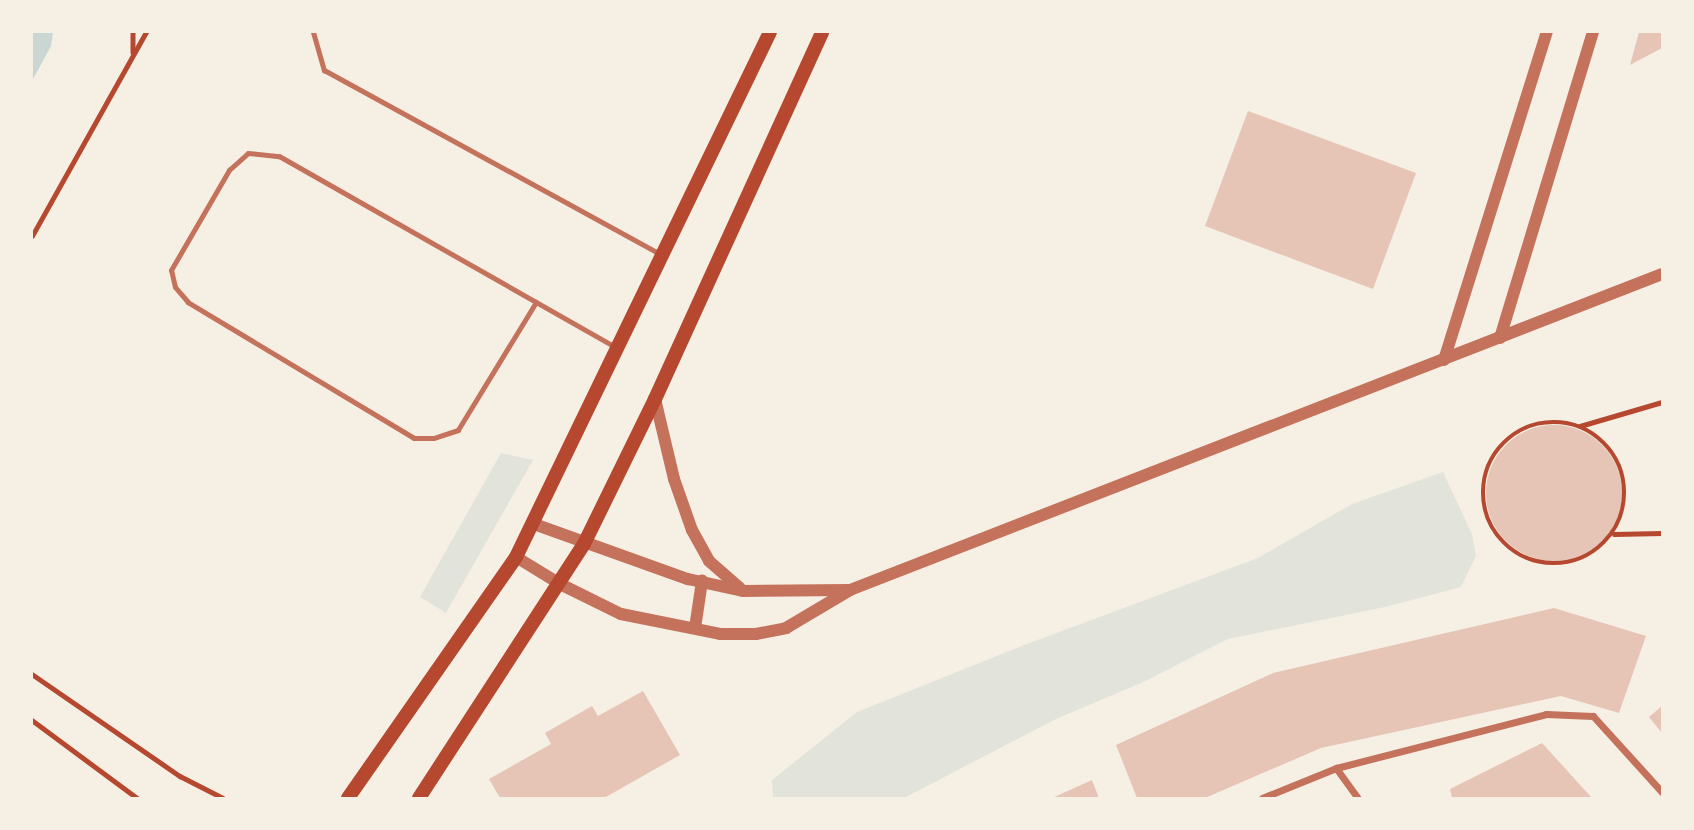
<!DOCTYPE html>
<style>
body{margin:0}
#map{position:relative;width:1694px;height:830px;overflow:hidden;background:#f6efe4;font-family:Quicksand,sans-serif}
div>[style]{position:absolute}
.green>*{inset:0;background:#e2e4dc}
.water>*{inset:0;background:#c9d6d2}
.building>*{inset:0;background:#e6c5b7}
.round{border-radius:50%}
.path>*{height:4.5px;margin:-2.25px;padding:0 2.25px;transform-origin:2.25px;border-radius:2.25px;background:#b5482f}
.path>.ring{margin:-2.25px;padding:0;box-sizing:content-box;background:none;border:4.5px solid #b5482f;border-radius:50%}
.service>*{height:5px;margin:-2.5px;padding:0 2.5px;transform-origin:2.5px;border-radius:2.5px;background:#c5725c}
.minor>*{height:7px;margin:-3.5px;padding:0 3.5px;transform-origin:3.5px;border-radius:3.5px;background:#c5725c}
.tertiary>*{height:12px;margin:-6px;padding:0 6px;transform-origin:6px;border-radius:6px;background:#c5725c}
.secondary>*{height:14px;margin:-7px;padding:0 7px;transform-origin:7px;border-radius:7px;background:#b5482f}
span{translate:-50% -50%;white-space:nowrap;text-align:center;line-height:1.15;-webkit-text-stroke:7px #f6efe4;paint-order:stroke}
.frame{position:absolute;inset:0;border:33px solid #f6efe4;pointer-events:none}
</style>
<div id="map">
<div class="green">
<div style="clip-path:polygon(501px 453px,533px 460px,446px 613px,420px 597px)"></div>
<div style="clip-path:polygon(1443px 472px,1472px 534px,1476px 556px,1461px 587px,1385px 607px,1228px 639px,1141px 683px,1056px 719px,904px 798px,773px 798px,772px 780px,857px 712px,1024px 645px,1258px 558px,1352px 504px)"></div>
</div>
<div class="water">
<div style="clip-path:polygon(32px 32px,53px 32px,51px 46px,32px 81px)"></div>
<div style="clip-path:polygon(1532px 451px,1534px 459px,1530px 471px,1533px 483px,1547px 501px,1556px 505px,1587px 505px,1594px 514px,1590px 531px,1565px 549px,1547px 552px,1520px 541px,1505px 522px,1500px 504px,1503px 484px,1518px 460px)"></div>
</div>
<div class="building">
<div style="clip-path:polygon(1639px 32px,1662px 32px,1662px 48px,1630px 65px)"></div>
<div style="clip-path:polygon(1248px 111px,1416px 173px,1373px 289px,1205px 226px)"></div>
<div class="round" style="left:1486px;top:425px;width:136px;height:136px"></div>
<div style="clip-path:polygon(1554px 608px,1646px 636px,1619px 713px,1561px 696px,1321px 748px,1205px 798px,1137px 798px,1116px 745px,1273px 673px)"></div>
<div style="clip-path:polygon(643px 691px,680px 755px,604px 798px,500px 798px,489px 779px,551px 744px,545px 733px,592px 706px,598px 716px)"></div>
<div style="clip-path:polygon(1662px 706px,1662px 733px,1649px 717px)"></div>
<div style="clip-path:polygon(1542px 743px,1592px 798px,1452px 798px,1450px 789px)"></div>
<div style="clip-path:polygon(1092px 780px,1099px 798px,1052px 798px)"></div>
</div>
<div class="path">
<div style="left:133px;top:32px;width:20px;rotate:90deg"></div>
<div style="left:32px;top:236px;width:234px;rotate:-60.8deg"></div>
<div class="ring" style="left:1483px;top:422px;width:137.5px;height:137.5px"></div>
<div style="left:1580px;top:426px;width:85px;rotate:-16.3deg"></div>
<div style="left:1614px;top:534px;width:48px;rotate:-1.2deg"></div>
<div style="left:32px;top:674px;width:180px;rotate:34.6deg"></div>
<div style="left:180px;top:776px;width:48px;rotate:27.1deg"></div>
<div style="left:32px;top:720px;width:131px;rotate:36.6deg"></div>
</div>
<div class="service">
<div style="left:313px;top:32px;width:40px;rotate:74deg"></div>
<div style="left:324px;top:70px;width:383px;rotate:28.7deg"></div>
<div style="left:536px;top:302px;width:150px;rotate:121.4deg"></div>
<div style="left:458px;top:430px;width:26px;rotate:162deg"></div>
<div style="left:433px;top:438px;width:19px;rotate:180deg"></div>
<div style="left:414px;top:438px;width:264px;rotate:-149deg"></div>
<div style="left:188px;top:302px;width:20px;rotate:-131deg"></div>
<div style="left:175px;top:287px;width:17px;rotate:-103deg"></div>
<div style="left:171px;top:270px;width:116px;rotate:-59.9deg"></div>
<div style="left:229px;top:170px;width:25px;rotate:-42deg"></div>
<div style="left:248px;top:153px;width:31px;rotate:6deg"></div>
<div style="left:279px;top:156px;width:386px;rotate:29.6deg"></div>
</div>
<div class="minor">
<div style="left:1336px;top:768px;width:37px;rotate:54deg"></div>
<div style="left:1262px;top:798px;width:80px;rotate:-22.1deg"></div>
<div style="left:1336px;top:768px;width:217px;rotate:-14.4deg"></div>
<div style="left:1546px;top:714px;width:47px;rotate:2.4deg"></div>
<div style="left:1593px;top:716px;width:103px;rotate:47.8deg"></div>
</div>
<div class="tertiary">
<div style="left:1500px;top:338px;width:320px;rotate:-73.1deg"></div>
<div style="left:1444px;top:360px;width:344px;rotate:-72.6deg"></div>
<div style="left:655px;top:399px;width:82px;rotate:76.6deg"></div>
<div style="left:674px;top:479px;width:54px;rotate:70.6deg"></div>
<div style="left:692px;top:530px;width:35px;rotate:61deg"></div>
<div style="left:709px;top:561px;width:41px;rotate:41.1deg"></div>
<div style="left:534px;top:524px;width:164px;rotate:19.7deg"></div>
<div style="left:688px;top:579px;width:56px;rotate:12.3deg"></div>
<div style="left:743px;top:591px;width:107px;rotate:-0.5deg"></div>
<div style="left:516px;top:557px;width:52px;rotate:31.5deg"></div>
<div style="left:560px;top:584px;width:68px;rotate:26.2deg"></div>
<div style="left:621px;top:614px;width:101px;rotate:11.4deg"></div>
<div style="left:720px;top:634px;width:36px"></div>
<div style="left:756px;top:634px;width:31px;rotate:-11deg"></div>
<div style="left:786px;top:628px;width:74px;rotate:-30.7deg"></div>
<div style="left:850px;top:590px;width:871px;rotate:-21.26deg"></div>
<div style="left:695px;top:628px;width:48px;rotate:-81.5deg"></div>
</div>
<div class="secondary">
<div style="left:348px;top:798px;width:294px;rotate:-55.1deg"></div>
<div style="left:516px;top:557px;width:583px;rotate:-64.18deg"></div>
<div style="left:419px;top:798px;width:303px;rotate:-57deg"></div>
<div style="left:584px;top:544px;width:161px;rotate:-63.9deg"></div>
<div style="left:655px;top:399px;width:403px;rotate:-65.5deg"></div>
</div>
<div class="frame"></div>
</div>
